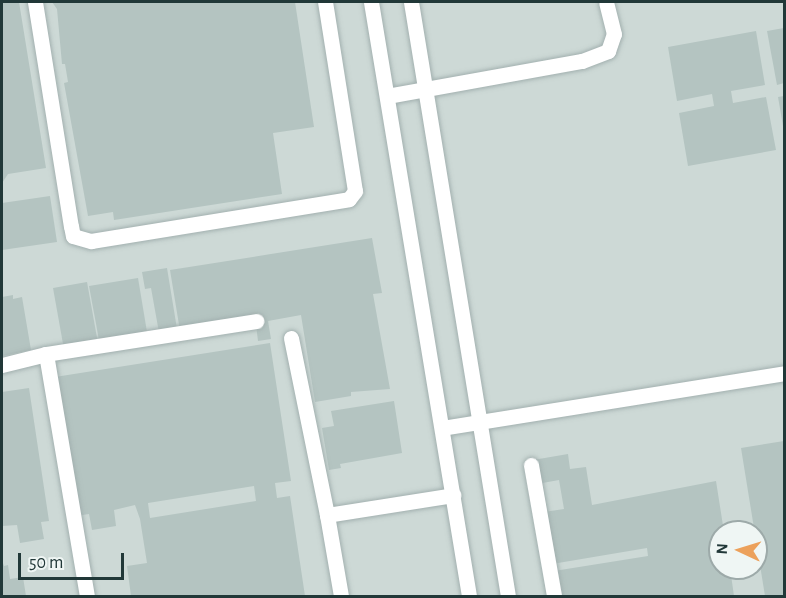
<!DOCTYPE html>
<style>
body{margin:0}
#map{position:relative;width:786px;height:598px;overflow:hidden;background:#dfe9e7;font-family:"Alegreya Sans",sans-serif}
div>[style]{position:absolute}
.built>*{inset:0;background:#cdd9d6}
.building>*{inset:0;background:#b4c4c1}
.roads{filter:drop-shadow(0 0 2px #a2b0af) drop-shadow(0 0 2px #a2b0af)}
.minor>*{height:15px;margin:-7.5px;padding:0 7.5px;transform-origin:7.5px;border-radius:7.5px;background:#fff}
span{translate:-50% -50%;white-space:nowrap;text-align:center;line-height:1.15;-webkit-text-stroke:4.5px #eff6f4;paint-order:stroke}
.frame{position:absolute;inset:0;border:3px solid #213838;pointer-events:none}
.north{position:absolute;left:708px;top:520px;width:60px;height:60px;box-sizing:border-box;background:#eff6f4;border:2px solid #9daaa9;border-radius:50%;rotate:274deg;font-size:16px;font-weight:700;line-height:24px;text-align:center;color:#213838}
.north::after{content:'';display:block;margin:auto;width:21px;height:27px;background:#eca15b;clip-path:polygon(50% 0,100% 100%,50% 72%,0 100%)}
.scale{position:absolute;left:18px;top:553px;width:106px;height:27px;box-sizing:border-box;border:3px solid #213838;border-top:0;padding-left:8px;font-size:18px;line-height:21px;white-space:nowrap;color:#213838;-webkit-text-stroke:4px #eff6f4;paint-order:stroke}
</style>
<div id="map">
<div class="built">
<div style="clip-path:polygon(evenodd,2px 2px,784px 2px,784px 596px,2px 596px,2px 2px,720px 532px,756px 532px,756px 568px,720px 568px,720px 532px)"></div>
</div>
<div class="building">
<div style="clip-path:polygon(2px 2px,19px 2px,46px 168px,8px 174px,2px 183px)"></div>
<div style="clip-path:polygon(52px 2px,295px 2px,314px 127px,273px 133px,282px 194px,114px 220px,113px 212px,88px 216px,64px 83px,68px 82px,65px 64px,62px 64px,57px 9px)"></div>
<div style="clip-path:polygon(784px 28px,784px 83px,777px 85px,767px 31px)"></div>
<div style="clip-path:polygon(756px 31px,765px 85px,731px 91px,733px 103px,766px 97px,776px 150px,688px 166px,679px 113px,714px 106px,712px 94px,677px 101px,668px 47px)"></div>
<div style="clip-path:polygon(784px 96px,784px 126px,783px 126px,778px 97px)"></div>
<div style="clip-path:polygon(50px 196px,57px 242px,2px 250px,2px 203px)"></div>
<div style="clip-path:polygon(372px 238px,382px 293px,373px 294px,390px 389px,351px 392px,351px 396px,315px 402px,301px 315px,268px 321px,271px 339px,258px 341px,256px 325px,181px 337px,170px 270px)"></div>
<div style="clip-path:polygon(167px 268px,178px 335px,160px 338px,151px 288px,145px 289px,142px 272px)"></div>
<div style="clip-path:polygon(138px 278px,147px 332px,99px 340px,89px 286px)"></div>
<div style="clip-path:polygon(87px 282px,99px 349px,65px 355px,53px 288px)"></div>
<div style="clip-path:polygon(13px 295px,13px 299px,22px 297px,31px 350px,2px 356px,2px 297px)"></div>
<div style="clip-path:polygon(evenodd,270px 343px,291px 481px,275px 483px,277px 498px,290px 496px,305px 596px,131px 596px,127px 566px,147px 563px,140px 519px,135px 505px,114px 510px,116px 526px,92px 530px,89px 514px,76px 516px,55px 377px,270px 343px,254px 486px,256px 501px,150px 518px,148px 503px,254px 486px)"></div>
<div style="clip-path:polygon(29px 388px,49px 521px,41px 522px,44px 539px,20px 543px,17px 525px,2px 526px,2px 392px)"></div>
<div style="clip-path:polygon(394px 401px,402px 453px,340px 464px,341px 468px,329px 470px,322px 428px,334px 426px,331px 411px)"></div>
<div style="clip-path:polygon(784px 441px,784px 596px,765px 596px,741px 448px)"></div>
<div style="clip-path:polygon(568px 454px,570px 469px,586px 467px,592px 505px,716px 481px,724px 532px,720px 532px,720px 568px,730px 568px,734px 596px,558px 596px,554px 571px,648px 556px,647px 548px,552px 564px,544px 512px,564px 509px,559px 480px,537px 484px,533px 460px)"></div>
<div style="clip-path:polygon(2px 560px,4px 566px,8px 565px,10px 579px,23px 577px,26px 596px,2px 596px)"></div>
</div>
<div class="roads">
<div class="minor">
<div style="left:35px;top:2px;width:227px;rotate:80.9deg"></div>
<div style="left:71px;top:226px;width:10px;rotate:79deg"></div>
<div style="left:73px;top:236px;width:19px;rotate:16deg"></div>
<div style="left:91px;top:241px;width:261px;rotate:-9.2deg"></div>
<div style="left:349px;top:199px;width:10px;rotate:-53deg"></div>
<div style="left:355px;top:191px;width:191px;rotate:-99deg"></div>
<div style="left:371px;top:2px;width:602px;rotate:80.63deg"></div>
<div style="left:411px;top:2px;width:602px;rotate:80.73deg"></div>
<div style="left:387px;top:96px;width:198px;rotate:-10.2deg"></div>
<div style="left:582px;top:61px;width:28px;rotate:-21deg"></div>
<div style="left:608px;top:51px;width:18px;rotate:-71deg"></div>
<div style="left:614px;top:34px;width:32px;rotate:-104deg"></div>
<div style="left:291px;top:338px;width:181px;rotate:78.5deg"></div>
<div style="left:46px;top:354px;width:245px;rotate:80.4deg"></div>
<div style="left:2px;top:365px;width:45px;rotate:-14deg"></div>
<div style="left:46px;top:354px;width:213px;rotate:-8.9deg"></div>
<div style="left:442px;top:428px;width:346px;rotate:-9.1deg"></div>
<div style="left:531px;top:465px;width:133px;rotate:80deg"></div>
<div style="left:341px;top:596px;width:82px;rotate:-99.8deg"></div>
<div style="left:327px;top:515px;width:128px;rotate:-9deg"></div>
</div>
</div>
<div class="frame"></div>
<div class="north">N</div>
<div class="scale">50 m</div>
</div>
